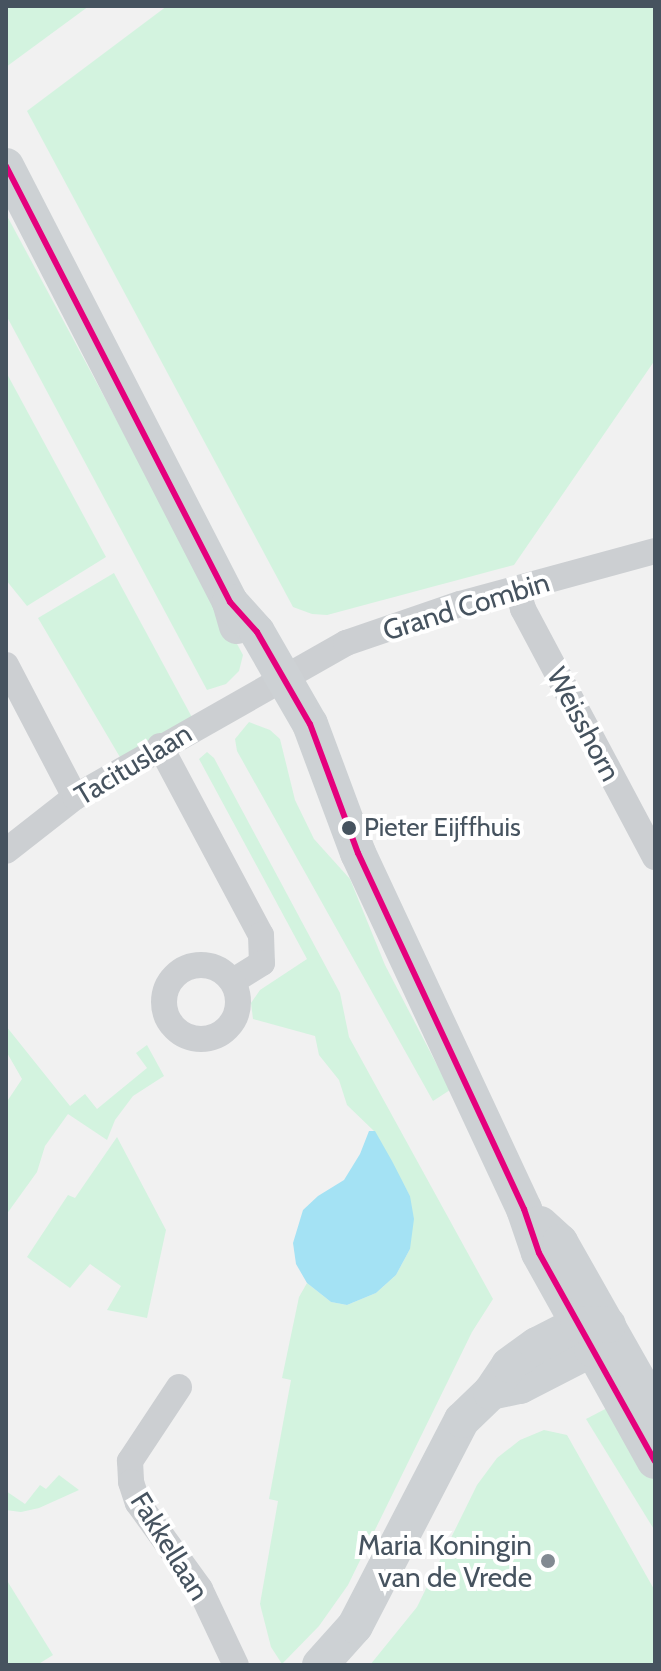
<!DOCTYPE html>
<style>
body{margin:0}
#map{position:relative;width:661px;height:1671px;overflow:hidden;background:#f1f1f1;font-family:Cabin,sans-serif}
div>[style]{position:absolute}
.green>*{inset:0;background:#d3f3df}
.water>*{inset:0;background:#a4e2f4}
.street>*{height:26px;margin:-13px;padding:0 13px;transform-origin:13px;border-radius:13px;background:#cccfd2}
.street>.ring{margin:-13px;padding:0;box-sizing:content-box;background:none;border:26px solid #cccfd2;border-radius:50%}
.secondary>*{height:36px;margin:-18px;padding:0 18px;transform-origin:18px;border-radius:18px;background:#cdd1d4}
.bus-1>*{height:6px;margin:-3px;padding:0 3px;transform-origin:3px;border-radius:3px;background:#e5007d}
.dots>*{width:22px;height:22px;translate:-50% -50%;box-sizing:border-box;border:4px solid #fff;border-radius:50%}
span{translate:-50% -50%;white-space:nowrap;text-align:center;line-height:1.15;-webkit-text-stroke:8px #fff;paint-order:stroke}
.bus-label{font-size:26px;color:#46535f}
.left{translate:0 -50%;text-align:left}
.street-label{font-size:28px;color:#46535f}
.poi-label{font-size:28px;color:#46535f}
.right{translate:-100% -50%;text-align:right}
.frame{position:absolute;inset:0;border:8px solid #46535f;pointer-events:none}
</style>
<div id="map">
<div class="green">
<div style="clip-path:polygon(6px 6px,89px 6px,6px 67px)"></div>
<div style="clip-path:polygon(167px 6px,655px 6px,655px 360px,514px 565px,327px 615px,312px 614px,293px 607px,27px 111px)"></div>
<div style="clip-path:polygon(6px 214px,243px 655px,239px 671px,226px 684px,207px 690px,6px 315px)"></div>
<div style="clip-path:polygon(6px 372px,106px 557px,27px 606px,6px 580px)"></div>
<div style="clip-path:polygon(114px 573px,194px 721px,124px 764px,38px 618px)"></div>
<div style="clip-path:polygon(249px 722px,270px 730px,280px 739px,295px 800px,314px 839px,350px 879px,385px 965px,450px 1090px,433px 1101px,237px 751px,235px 739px)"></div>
<div style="clip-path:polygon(207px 752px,214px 758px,340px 993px,349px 1037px,493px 1299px,472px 1332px,348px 1585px,319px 1626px,282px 1664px,271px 1647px,260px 1604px,278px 1501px,269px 1499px,291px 1380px,282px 1378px,299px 1297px,307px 1283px,331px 1302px,347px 1305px,376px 1293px,396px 1275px,410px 1249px,410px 1196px,374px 1131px,347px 1105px,339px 1080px,319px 1055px,315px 1036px,253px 1019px,251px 1003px,260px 990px,307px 959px,199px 759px)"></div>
<div style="clip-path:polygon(6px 1026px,70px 1106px,85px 1094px,97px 1109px,147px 1068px,136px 1053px,147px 1045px,164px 1076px,133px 1096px,115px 1120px,107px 1140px,68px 1114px,45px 1146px,37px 1172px,6px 1215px,6px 1103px,22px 1079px,6px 1051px)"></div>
<div style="clip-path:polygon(117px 1137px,166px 1230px,147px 1318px,107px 1310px,121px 1286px,90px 1264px,70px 1288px,27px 1257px,68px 1195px,75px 1198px)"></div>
<div style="clip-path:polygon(611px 1406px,655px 1483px,655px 1531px,586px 1419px)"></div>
<div style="clip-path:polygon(544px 1430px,567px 1435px,655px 1591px,655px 1665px,370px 1665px,417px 1607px,477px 1485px,497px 1458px,520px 1440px)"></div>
<div style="clip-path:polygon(59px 1475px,79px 1490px,39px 1508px,21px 1512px,6px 1510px,6px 1491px,25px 1504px,40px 1485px,46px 1489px)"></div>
<div style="clip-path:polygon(6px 1579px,53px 1655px,37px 1665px,6px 1665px)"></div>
</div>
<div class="water">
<div style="clip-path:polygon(369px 1131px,375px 1131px,392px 1161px,410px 1196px,414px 1219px,410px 1249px,396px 1275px,376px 1293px,347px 1305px,331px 1302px,307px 1283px,296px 1264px,293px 1243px,303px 1210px,318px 1196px,344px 1180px,360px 1154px)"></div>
</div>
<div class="street">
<div style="left:517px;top:589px;width:21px;rotate:73deg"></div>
<div style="left:523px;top:609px;width:281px;rotate:62deg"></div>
<div style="left:6px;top:665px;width:149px;rotate:62.4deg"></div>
<div style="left:160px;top:746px;width:214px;rotate:61.9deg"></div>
<div style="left:261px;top:935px;width:28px;rotate:88deg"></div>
<div style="left:262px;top:963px;width:34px;rotate:148deg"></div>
<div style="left:6px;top:851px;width:88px;rotate:-38deg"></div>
<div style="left:75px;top:797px;width:312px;rotate:-29.6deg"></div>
<div style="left:346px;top:643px;width:120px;rotate:-18.9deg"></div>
<div style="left:460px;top:604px;width:202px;rotate:-15.2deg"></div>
<div class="ring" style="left:164px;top:965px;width:48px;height:48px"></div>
<div style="left:179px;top:1387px;width:89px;rotate:123.5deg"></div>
<div style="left:130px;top:1461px;width:21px;rotate:87deg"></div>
<div style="left:131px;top:1482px;width:22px;rotate:72deg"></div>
<div style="left:138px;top:1503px;width:106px;rotate:54.2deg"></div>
<div style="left:200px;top:1589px;width:84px;rotate:64.7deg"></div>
</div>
<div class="secondary">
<div style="left:6px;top:166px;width:490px;rotate:62.8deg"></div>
<div style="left:230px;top:602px;width:25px;rotate:74deg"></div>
<div style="left:230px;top:602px;width:40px;rotate:48deg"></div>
<div style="left:257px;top:632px;width:106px;rotate:60.1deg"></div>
<div style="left:310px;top:724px;width:138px;rotate:69.6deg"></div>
<div style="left:358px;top:853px;width:393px;rotate:65deg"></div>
<div style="left:524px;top:1209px;width:46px;rotate:71.2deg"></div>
<div style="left:539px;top:1253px;width:238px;rotate:60.9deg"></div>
<div style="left:540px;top:1224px;width:27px;rotate:42deg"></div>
<div style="left:560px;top:1242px;width:193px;rotate:60.5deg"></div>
<div style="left:491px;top:1392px;width:30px;rotate:-12deg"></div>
<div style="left:520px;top:1386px;width:81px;rotate:-27.2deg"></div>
<div style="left:592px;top:1349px;width:24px;rotate:-57deg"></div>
<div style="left:320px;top:1665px;width:52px;rotate:-48.1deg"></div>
<div style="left:355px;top:1626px;width:232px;rotate:-62.6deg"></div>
<div style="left:462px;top:1420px;width:40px;rotate:-44deg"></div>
<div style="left:491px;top:1392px;width:32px;rotate:-56deg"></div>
<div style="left:509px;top:1365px;width:34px;rotate:-36deg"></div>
<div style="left:537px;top:1345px;width:46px;rotate:-27.1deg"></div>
<div style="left:578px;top:1324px;width:30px;rotate:2deg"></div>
</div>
<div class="bus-1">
<div style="left:6px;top:166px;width:490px;rotate:62.8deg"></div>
<div style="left:230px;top:602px;width:40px;rotate:48deg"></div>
<div style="left:257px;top:632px;width:106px;rotate:60.1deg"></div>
<div style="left:310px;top:724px;width:138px;rotate:69.6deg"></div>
<div style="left:358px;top:853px;width:393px;rotate:65deg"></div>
<div style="left:524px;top:1209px;width:46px;rotate:71.2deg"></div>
<div style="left:539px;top:1253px;width:238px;rotate:60.9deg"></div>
</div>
<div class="dots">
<div style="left:349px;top:828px;background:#46535f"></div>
<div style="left:548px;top:1561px;background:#828a92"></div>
</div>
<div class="bus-label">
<span class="left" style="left:364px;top:828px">Pieter Eijffhuis</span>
</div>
<div class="street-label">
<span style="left:466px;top:606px;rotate:-17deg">Grand Combin</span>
<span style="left:584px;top:724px;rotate:62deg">Weisshorn</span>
<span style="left:133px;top:764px;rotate:-31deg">Tacituslaan</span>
<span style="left:170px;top:1546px;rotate:58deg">Fakkellaan</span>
</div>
<div class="poi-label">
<span class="right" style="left:532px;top:1561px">Maria Koningin<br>van de Vrede</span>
</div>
<div class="frame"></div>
</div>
